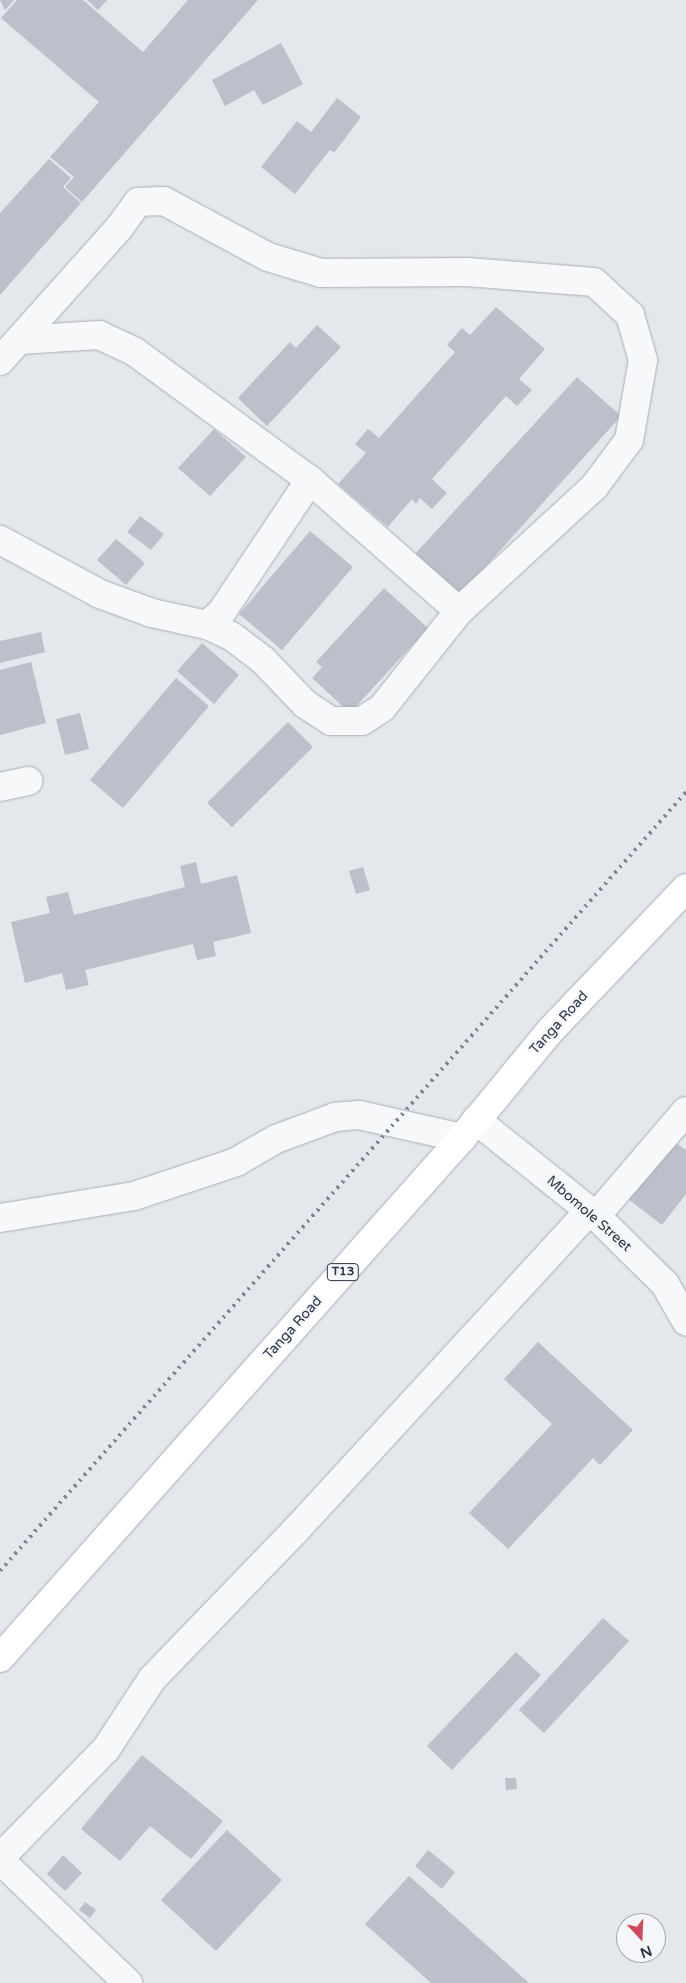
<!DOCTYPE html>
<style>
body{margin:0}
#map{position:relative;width:686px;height:1983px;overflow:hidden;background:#e4e7ec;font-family:"Varela Round",sans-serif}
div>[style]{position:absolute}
.building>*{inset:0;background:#bbc0ca}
.roads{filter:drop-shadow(0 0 1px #a9aeb7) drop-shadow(0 0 1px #a9aeb7)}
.minor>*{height:28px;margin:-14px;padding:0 14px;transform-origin:14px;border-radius:14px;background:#f7f8fa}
.highway>*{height:28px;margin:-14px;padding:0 14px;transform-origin:14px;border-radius:14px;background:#fff}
.rail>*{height:4px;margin-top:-2px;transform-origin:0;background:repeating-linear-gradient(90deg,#7d8696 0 2.5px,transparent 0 7.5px)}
span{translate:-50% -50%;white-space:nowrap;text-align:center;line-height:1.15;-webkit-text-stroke:4px #f4f6f9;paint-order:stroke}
.shield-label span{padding:1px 4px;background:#f4f6f9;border:1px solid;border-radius:4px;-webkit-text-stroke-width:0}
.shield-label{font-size:12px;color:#2b3445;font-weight:700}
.street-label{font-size:14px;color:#2b3445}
.north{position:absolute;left:616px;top:1913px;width:50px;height:50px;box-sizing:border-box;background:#f4f6f9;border:1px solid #a4a8b1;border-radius:50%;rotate:160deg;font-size:14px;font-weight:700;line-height:20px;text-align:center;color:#2b3445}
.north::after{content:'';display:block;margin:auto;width:18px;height:22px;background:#d1495b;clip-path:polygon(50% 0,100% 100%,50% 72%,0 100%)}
</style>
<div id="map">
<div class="building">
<div style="clip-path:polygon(0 0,14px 0,5px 10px)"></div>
<div style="clip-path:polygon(17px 0,83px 0,143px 52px,188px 0,258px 0,82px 202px,65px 187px,74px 177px,50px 157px,99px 102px,1px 18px)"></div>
<div style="clip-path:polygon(87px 0,107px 0,98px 10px)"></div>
<div style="clip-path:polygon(281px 43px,303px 84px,263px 105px,254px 90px,225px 106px,212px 80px)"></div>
<div style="clip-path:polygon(337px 98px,361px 117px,334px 153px,330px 150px,295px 194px,261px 167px,297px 121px,311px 132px)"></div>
<div style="clip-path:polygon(49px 159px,71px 178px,63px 187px,81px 203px,0 295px,0 213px)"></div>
<div style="clip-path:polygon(496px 307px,545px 349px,519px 379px,532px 390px,517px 406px,506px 396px,432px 479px,447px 493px,432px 509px,420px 498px,416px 504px,412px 499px,388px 527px,338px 484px,366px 453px,355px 444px,368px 429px,379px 438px,455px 352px,447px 345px,462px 328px,470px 335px)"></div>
<div style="clip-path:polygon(317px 325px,341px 347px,267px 426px,238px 398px,290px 342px,296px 348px)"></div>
<div style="clip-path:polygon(577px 377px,621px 416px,460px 595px,415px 554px)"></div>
<div style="clip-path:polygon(214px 429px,246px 457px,210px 496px,178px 468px)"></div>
<div style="clip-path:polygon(140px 516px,164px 534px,151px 550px,127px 532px)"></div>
<div style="clip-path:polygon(310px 531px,353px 567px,282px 650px,239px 614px)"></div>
<div style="clip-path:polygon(116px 539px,145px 563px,126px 585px,97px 560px)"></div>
<div style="clip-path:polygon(384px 588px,428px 628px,350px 713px,312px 678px,322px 667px,316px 662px)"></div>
<div style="clip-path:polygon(41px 632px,45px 652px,0 663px,0 641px)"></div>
<div style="clip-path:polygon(202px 643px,239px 675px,214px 704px,177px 671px)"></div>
<div style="clip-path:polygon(31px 662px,46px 723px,0 735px,0 670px)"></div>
<div style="clip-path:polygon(176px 678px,209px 706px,123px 808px,90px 780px)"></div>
<div style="clip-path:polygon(80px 713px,89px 749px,65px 755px,56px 719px)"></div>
<div style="clip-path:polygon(288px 722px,313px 747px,232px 827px,207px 803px)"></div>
<div style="clip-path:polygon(196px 862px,201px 884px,237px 875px,251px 933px,213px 942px,216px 956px,197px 960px,193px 944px,85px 970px,89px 985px,66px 990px,62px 973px,25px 983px,11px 922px,50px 913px,46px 897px,68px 892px,74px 915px,185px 887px,180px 866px)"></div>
<div style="clip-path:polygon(363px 867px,370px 890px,356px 894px,349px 871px)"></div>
<div style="clip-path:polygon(672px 1140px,686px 1150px,686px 1194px,662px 1225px,627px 1198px)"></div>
<div style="clip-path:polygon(538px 1342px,633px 1430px,600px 1465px,593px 1458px,508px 1549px,469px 1513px,552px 1424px,504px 1379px)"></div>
<div style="clip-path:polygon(603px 1618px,629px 1641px,544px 1733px,519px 1710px)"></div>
<div style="clip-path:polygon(516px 1652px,541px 1675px,452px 1770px,427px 1746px)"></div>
<div style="clip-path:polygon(142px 1755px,223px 1821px,191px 1859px,150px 1826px,120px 1861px,81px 1829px)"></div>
<div style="clip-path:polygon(505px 1778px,516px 1778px,517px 1789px,506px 1790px)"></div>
<div style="clip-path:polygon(227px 1830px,282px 1880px,216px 1951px,161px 1900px)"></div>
<div style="clip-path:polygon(428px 1850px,455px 1872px,442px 1889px,415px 1866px)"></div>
<div style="clip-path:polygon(63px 1855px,82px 1873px,65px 1891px,47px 1874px)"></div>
<div style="clip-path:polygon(409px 1876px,529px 1983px,431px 1983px,365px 1924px)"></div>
<div style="clip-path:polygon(85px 1902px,96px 1910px,90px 1918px,79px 1910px)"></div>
</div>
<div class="roads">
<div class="minor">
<div style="left:19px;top:340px;width:80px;rotate:-3.6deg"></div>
<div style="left:99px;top:335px;width:40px;rotate:25deg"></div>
<div style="left:135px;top:352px;width:217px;rotate:36.2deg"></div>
<div style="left:310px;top:480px;width:198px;rotate:41.3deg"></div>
<div style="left:0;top:361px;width:178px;rotate:-48.2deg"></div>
<div style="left:119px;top:228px;width:32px;rotate:-54deg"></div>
<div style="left:138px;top:202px;width:26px;rotate:-2deg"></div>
<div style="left:164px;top:201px;width:118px;rotate:28.3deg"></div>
<div style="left:268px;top:257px;width:55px;rotate:16.8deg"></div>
<div style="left:321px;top:273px;width:146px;rotate:-0.4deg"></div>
<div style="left:467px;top:272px;width:127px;rotate:4.5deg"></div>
<div style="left:594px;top:282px;width:49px;rotate:42.5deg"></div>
<div style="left:630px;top:315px;width:47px;rotate:73.9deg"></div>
<div style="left:643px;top:360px;width:81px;rotate:99.9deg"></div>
<div style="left:629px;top:440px;width:59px;rotate:126.7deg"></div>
<div style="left:594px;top:487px;width:183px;rotate:137.4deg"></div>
<div style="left:459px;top:611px;width:124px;rotate:128.4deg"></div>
<div style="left:382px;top:708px;width:24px;rotate:147deg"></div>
<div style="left:362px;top:721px;width:31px;rotate:180deg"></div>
<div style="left:331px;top:721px;width:31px;rotate:-147deg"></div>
<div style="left:305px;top:704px;width:61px;rotate:-133.7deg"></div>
<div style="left:263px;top:660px;width:40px;rotate:-143deg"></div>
<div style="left:231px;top:636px;width:26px;rotate:-155deg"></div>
<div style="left:207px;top:625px;width:56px;rotate:-167.7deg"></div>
<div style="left:152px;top:613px;width:55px;rotate:-159.9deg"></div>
<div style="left:100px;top:594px;width:114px;rotate:-151.6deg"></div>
<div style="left:207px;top:625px;width:18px;rotate:-41deg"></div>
<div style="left:221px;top:613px;width:160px;rotate:-56.2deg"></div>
<div style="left:0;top:787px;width:29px;rotate:-12deg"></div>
<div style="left:476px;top:1120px;width:154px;rotate:38.7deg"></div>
<div style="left:596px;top:1216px;width:97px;rotate:44.6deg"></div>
<div style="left:665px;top:1284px;width:43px;rotate:60.4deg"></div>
<div style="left:596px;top:1216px;width:138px;rotate:-49.4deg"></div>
<div style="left:0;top:1218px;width:136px;rotate:-9.3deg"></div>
<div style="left:134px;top:1196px;width:108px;rotate:-18.4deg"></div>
<div style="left:236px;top:1162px;width:46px;rotate:-29.9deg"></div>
<div style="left:276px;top:1139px;width:63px;rotate:-20.4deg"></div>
<div style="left:335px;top:1117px;width:24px;rotate:-5deg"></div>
<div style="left:359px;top:1115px;width:106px;rotate:12.6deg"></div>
<div style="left:0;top:1858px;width:152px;rotate:-45.8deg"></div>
<div style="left:106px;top:1749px;width:84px;rotate:-56.7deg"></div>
<div style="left:152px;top:1679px;width:206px;rotate:-46deg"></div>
<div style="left:295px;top:1531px;width:435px;rotate:-47.4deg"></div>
<div style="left:0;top:1860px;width:178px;rotate:43.9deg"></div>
</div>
<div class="highway">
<div style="left:0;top:1658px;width:696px;rotate:-48.38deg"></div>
<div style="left:462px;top:1138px;width:139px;rotate:-50.6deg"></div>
<div style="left:550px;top:1031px;width:197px;rotate:-46.4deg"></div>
</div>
</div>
<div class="rail">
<div style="left:0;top:1571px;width:1038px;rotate:-48.63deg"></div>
</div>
<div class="shield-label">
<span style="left:343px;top:1272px">T13</span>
</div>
<div class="street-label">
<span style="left:559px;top:1023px;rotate:-48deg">Tanga Road</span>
<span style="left:589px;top:1214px;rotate:41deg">Mbomole Street</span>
<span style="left:293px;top:1328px;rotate:-48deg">Tanga Road</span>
</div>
<div class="north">N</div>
</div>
